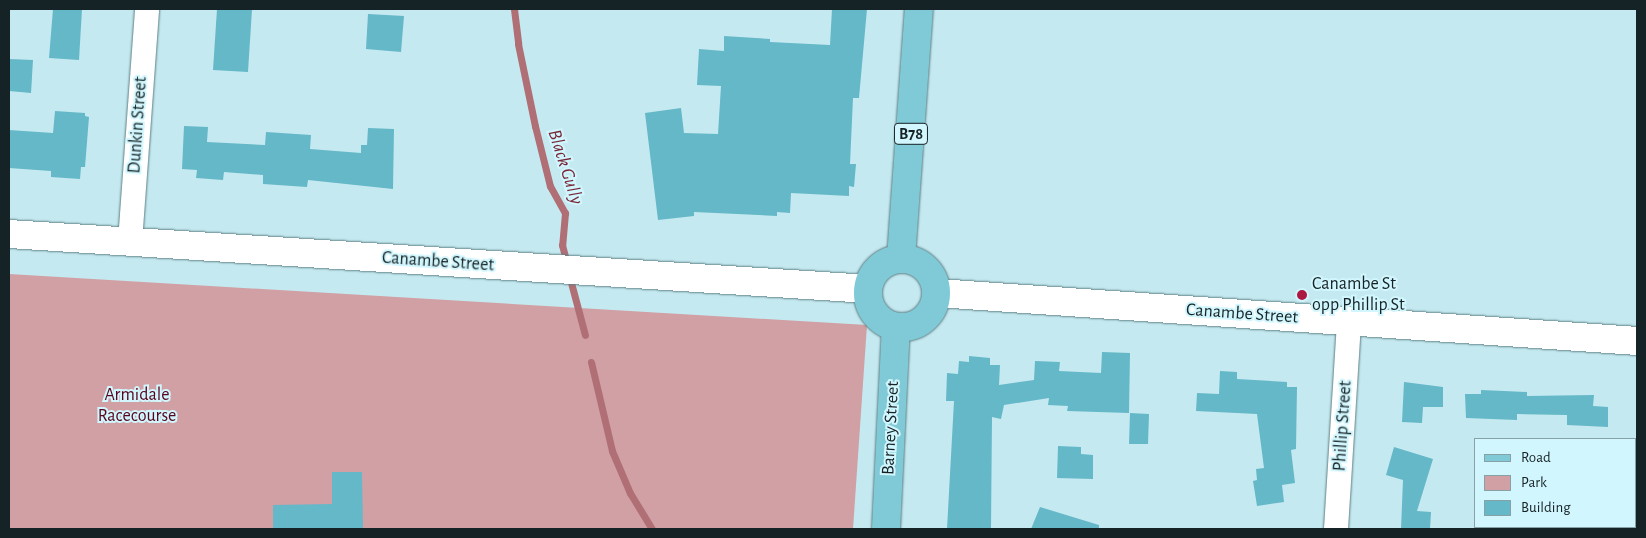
<!DOCTYPE html>
<style>
body{margin:0}
#map{position:relative;width:1646px;height:538px;overflow:hidden;background:#c5e9f0;font-family:"Alegreya Sans",sans-serif}
div>[style]{position:absolute}
.green>*{inset:0;background:#d0a0a4}
.stream>*{height:7px;margin:-3.5px;padding:0 3.5px;transform-origin:3.5px;border-radius:3.5px;background:#b06e75}
.building>*{inset:0;background:#64b8c8}
.roads{filter:drop-shadow(0 0 1px #5f8086) drop-shadow(0 0 1px #5f8086)}
.street>*{height:24px;margin:-12px;padding:0 12px;transform-origin:12px;border-radius:12px;background:#fff}
.secondary>*{height:28px;margin:-14px;padding:0 14px;transform-origin:14px;border-radius:14px;background:#fff}
.primary>*{height:28px;margin:-14px;padding:0 14px;transform-origin:14px;border-radius:14px;background:#7fcad6}
.primary>.ring{margin:-14px;padding:0;box-sizing:content-box;background:none;border:28px solid #7fcad6;border-radius:50%}
.dots>*{width:14px;height:14px;translate:-50% -50%;box-sizing:border-box;border:2px solid #d2f6fd;border-radius:50%}
span{translate:-50% -50%;white-space:nowrap;text-align:center;line-height:1.15;-webkit-text-stroke:4px #d2f6fd;paint-order:stroke}
.shield-label span{padding:1px 4px;background:#d2f6fd;border:1px solid;border-radius:4px;-webkit-text-stroke-width:0}
.shield-label{font-size:16px;color:#162326;font-weight:700}
.street-label{font-size:18px;color:#162326}
.poi-label{font-size:18px;color:#162326}
.left{translate:0 -50%;text-align:left}
.park-label{font-size:18px;color:#59041c}
.water-label{font-size:19px;color:#792636;font-style:italic}
.frame{position:absolute;inset:0;border:10px solid #162326;pointer-events:none}
.legend{position:absolute;left:1474px;top:438px;width:162px;height:90px;box-sizing:border-box;background:#d2f6fd;border:1px solid #87a2a7;margin:0;padding:6px 9px;list-style:none;font-size:15px;color:#162326}
.legend li{display:flex;align-items:center;gap:10px;height:25px}
.legend b{width:25px;border:1px solid #87a2a7}
</style>
<div id="map">
<div class="green">
<div style="clip-path:polygon(9px 274px,867px 325px,853px 529px,9px 529px)"></div>
</div>
<div class="stream">
<div style="left:514px;top:9px;width:35px;rotate:83deg"></div>
<div style="left:518px;top:44px;width:84px;rotate:78.3deg"></div>
<div style="left:535px;top:126px;width:62px;rotate:76deg"></div>
<div style="left:550px;top:186px;width:31px;rotate:61deg"></div>
<div style="left:565px;top:213px;width:32px;rotate:95deg"></div>
<div style="left:562px;top:245px;width:20px;rotate:75deg"></div>
<div style="left:569px;top:275px;width:62px;rotate:75.1deg"></div>
<div style="left:591px;top:362px;width:91px;rotate:76.7deg"></div>
<div style="left:612px;top:451px;width:46px;rotate:66.8deg"></div>
<div style="left:630px;top:493px;width:42px;rotate:58.6deg"></div>
</div>
<div class="building">
<div style="clip-path:polygon(53px 9px,82px 9px,79px 60px,49px 58px)"></div>
<div style="clip-path:polygon(217px 9px,252px 9px,248px 72px,213px 70px)"></div>
<div style="clip-path:polygon(832px 9px,867px 9px,859px 98px,853px 98px,850px 164px,856px 164px,854px 187px,849px 186px,849px 196px,791px 193px,790px 213px,777px 212px,777px 216px,694px 212px,694px 216px,658px 220px,645px 113px,681px 108px,684px 133px,718px 134px,721px 86px,697px 85px,699px 49px,724px 51px,724px 36px,770px 39px,770px 42px,830px 45px)"></div>
<div style="clip-path:polygon(368px 14px,404px 16px,401px 52px,366px 49px)"></div>
<div style="clip-path:polygon(9px 59px,33px 60px,31px 93px,9px 91px)"></div>
<div style="clip-path:polygon(55px 111px,85px 113px,85px 116px,89px 117px,85px 167px,81px 167px,80px 179px,51px 177px,51px 171px,9px 168px,9px 130px,53px 133px)"></div>
<div style="clip-path:polygon(184px 126px,208px 127px,207px 142px,265px 145px,266px 132px,311px 135px,310px 149px,361px 153px,361px 145px,367px 145px,368px 128px,394px 129px,393px 189px,308px 180px,307px 187px,263px 184px,263px 175px,224px 172px,223px 180px,196px 178px,197px 170px,182px 169px)"></div>
<div style="clip-path:polygon(1102px 352px,1130px 353px,1129px 413px,1067px 411px,1068px 406px,1048px 405px,1049px 398px,1004px 405px,1001px 419px,992px 417px,991px 529px,947px 529px,954px 401px,946px 401px,947px 373px,958px 374px,959px 361px,969px 362px,969px 356px,990px 358px,990px 365px,1000px 365px,999px 385px,1034px 380px,1035px 361px,1060px 362px,1059px 371px,1101px 373px)"></div>
<div style="clip-path:polygon(1220px 371px,1237px 372px,1237px 379px,1287px 382px,1287px 387px,1297px 387px,1296px 449px,1291px 450px,1295px 483px,1282px 485px,1284px 502px,1257px 506px,1253px 481px,1257px 480px,1256px 469px,1264px 468px,1257px 414px,1196px 411px,1197px 393px,1219px 394px)"></div>
<div style="clip-path:polygon(1404px 382px,1443px 387px,1443px 407px,1423px 407px,1422px 423px,1402px 422px)"></div>
<div style="clip-path:polygon(1481px 390px,1527px 392px,1527px 396px,1594px 395px,1593px 406px,1608px 407px,1608px 427px,1567px 425px,1567px 415px,1517px 414px,1517px 420px,1466px 418px,1465px 394px,1481px 394px)"></div>
<div style="clip-path:polygon(1130px 413px,1149px 414px,1148px 444px,1129px 444px)"></div>
<div style="clip-path:polygon(1058px 446px,1081px 447px,1081px 454px,1093px 455px,1093px 479px,1057px 478px)"></div>
<div style="clip-path:polygon(1394px 447px,1433px 459px,1417px 511px,1431px 512px,1430px 529px,1401px 529px,1403px 480px,1386px 475px)"></div>
<div style="clip-path:polygon(332px 472px,362px 472px,363px 529px,273px 529px,273px 505px,332px 504px)"></div>
<div style="clip-path:polygon(1040px 507px,1099px 525px,1099px 529px,1031px 529px)"></div>
</div>
<div class="roads">
<div class="street">
<div style="left:130px;top:242px;width:234px;rotate:-85.8deg"></div>
<div style="left:1336px;top:529px;width:207px;rotate:-86.4deg"></div>
</div>
<div class="secondary">
<div style="left:9px;top:234px;width:861px;rotate:3.66deg"></div>
<div style="left:937px;top:293px;width:702px;rotate:3.92deg"></div>
</div>
<div class="primary">
<div style="left:901px;top:258px;width:250px;rotate:-85.9deg"></div>
<div class="ring" style="left:868px;top:259px;width:40px;height:40px"></div>
<div style="left:886px;top:529px;width:202px;rotate:-87.2deg"></div>
</div>
</div>
<div class="dots">
<div style="left:1302px;top:295px;background:#ac1841"></div>
</div>
<div class="shield-label">
<span style="left:911px;top:134px">B78</span>
</div>
<div class="street-label">
<span style="left:138px;top:125px;rotate:-86deg">Dunkin Street</span>
<span style="left:438px;top:262px;rotate:4deg">Canambe Street</span>
<span style="left:1242px;top:314px;rotate:4deg">Canambe Street</span>
<span style="left:1343px;top:426px;rotate:-86deg">Phillip Street</span>
<span style="left:891px;top:428px;rotate:-87deg">Barney Street</span>
</div>
<div class="poi-label">
<span class="left" style="left:1312px;top:295px">Canambe St<br>opp Phillip St</span>
</div>
<div class="park-label">
<span style="left:137px;top:406px">Armidale<br>Racecourse</span>
</div>
<div class="water-label">
<span style="left:565px;top:167px;rotate:72deg">Black Gully</span>
</div>
<div class="frame"></div>
<ul class="legend">
<li><b style="height:6px;background:#7fcad6"></b>Road</li>
<li><b style="height:14px;background:#d0a0a4"></b>Park</li>
<li><b style="height:14px;background:#64b8c8"></b>Building</li>
</ul>
</div>
